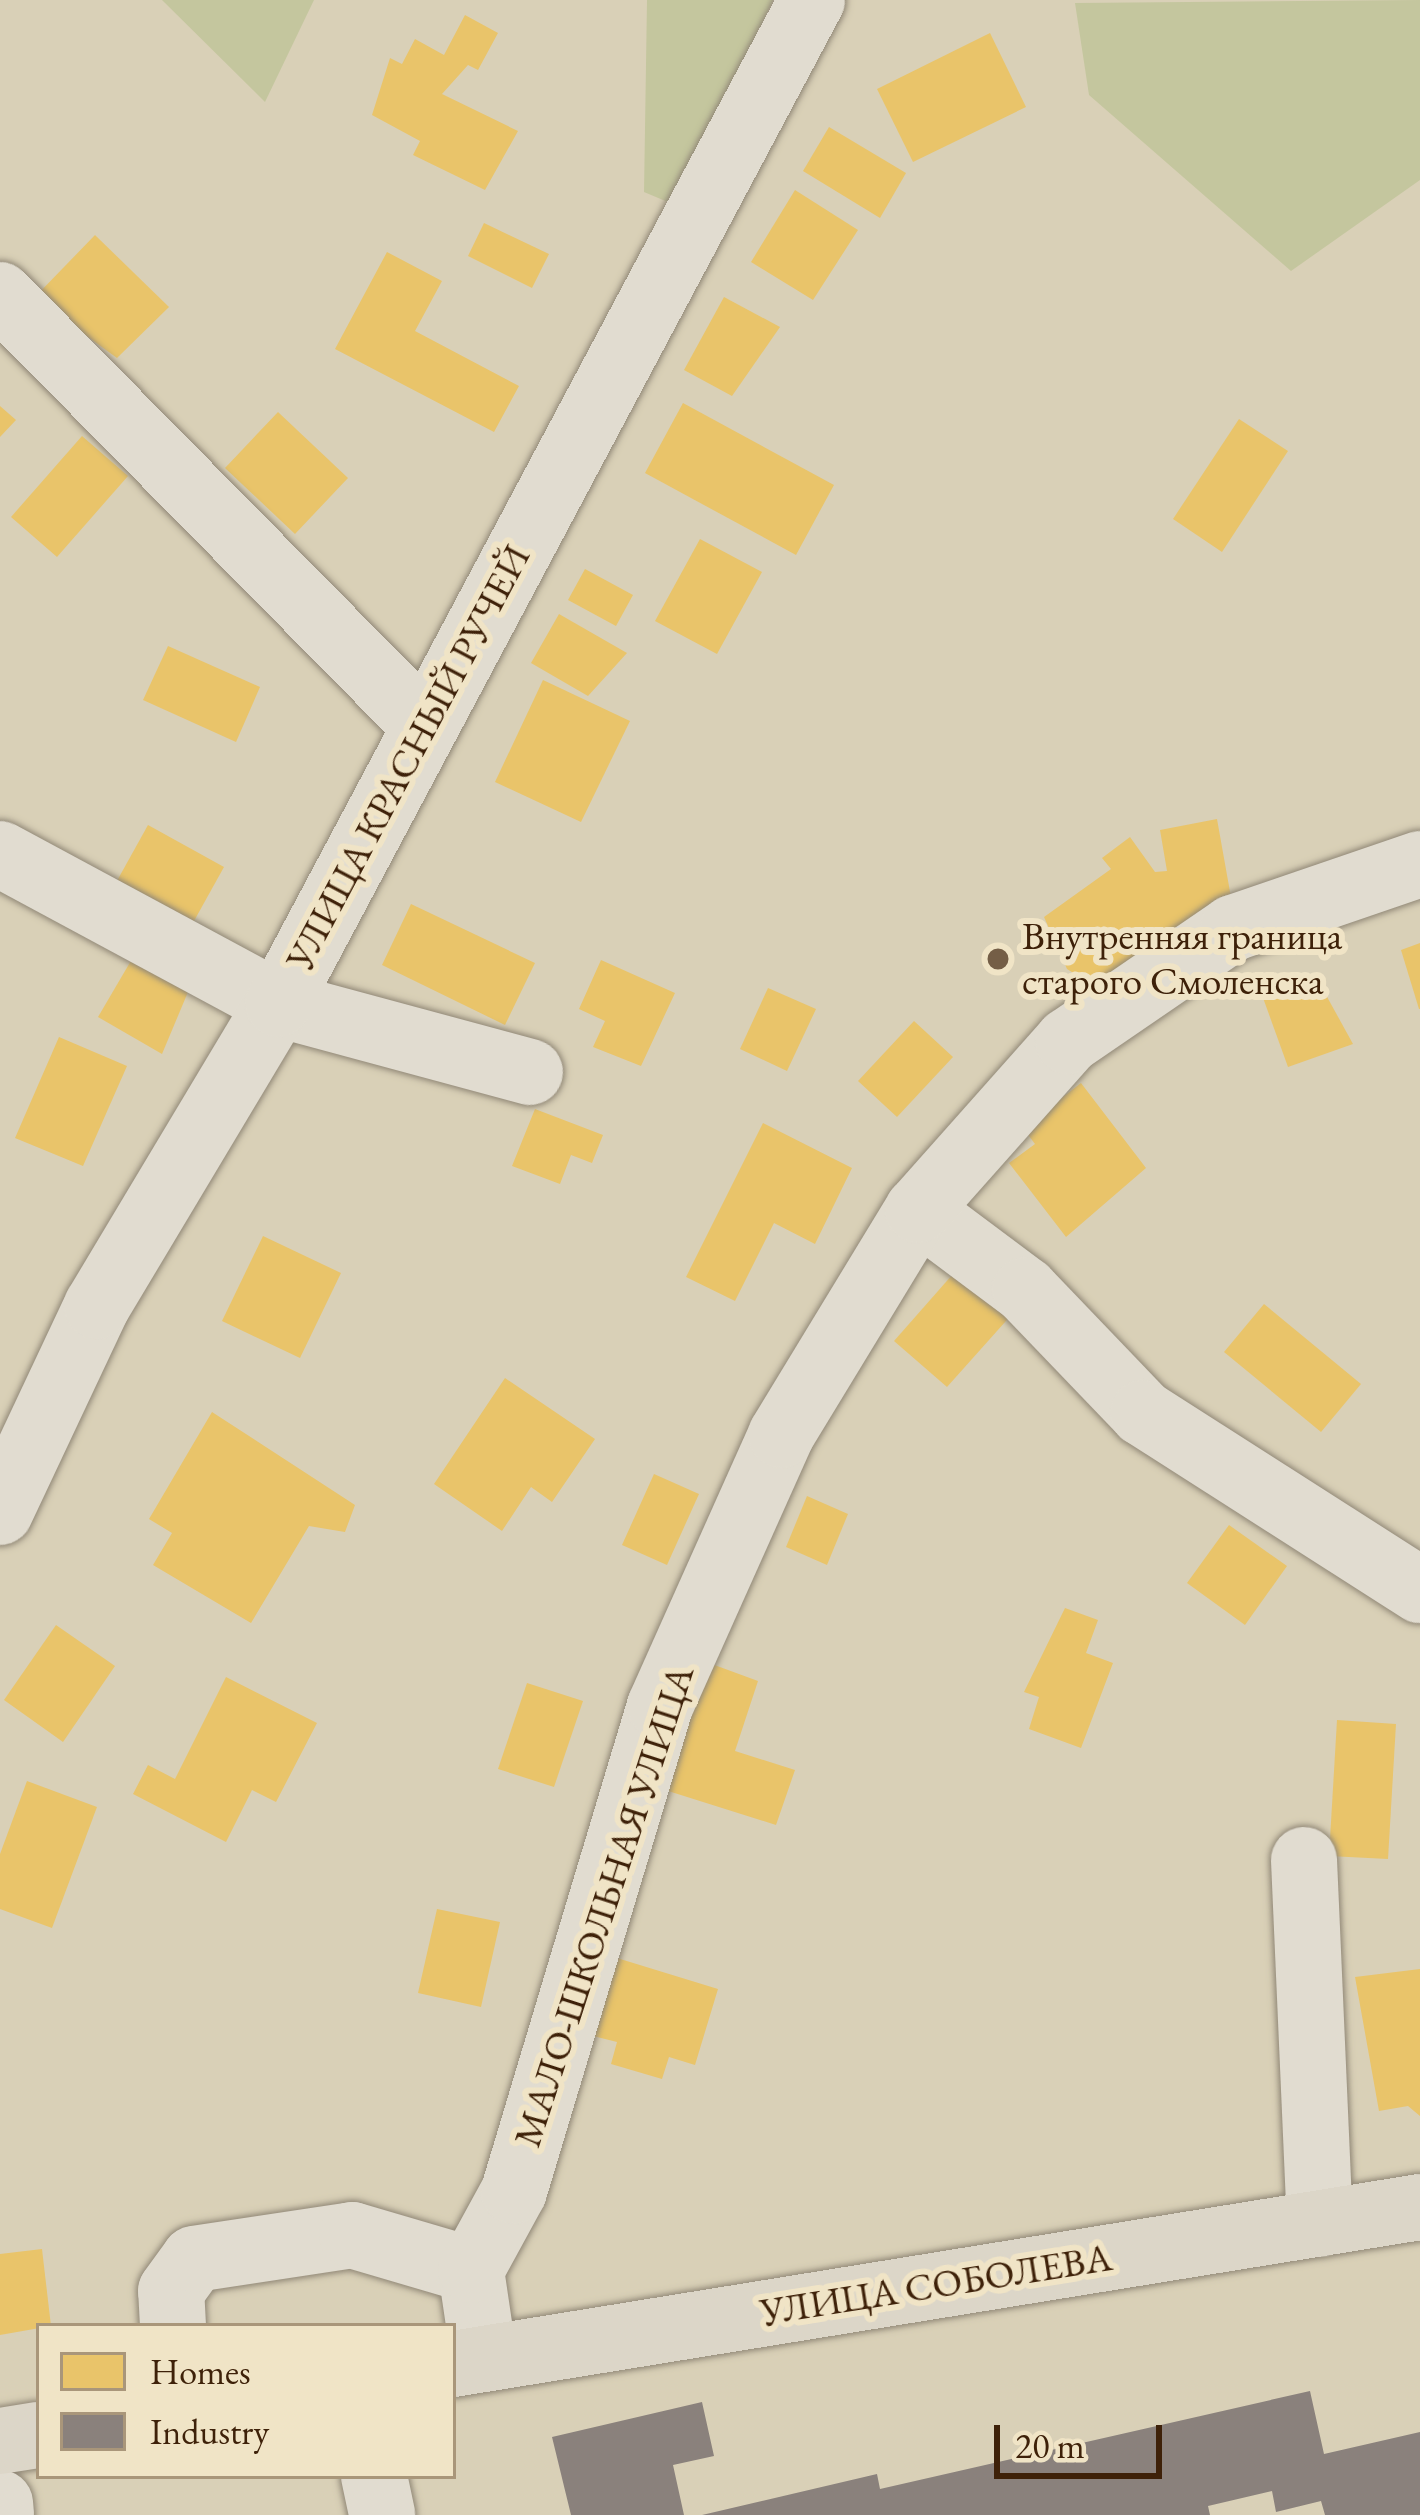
<!DOCTYPE html>
<meta charset="utf-8">
<style>
body{margin:0}
#map{position:relative;width:1420px;height:2515px;overflow:hidden;background:#d9d0b7;font-family:"EB Garamond",serif}
div>[style]{position:absolute}
.green>*{inset:0;background:#c4c69e}
.homes>*{inset:0;background:#e9c46a}
.industry>*{inset:0;background:#8a817c}
.roads{filter:drop-shadow(0 0 3px #918877) drop-shadow(0 0 3px #918877)}
.minor>*{height:66px;margin:-33px;padding:0 33px;transform-origin:33px;border-radius:33px;background:#e1dcd0}
.major>*{height:66px;margin:-33px;padding:0 33px;transform-origin:33px;border-radius:33px;background:#dcd6c8}
.dots>*{width:33px;height:33px;translate:-50% -50%;box-sizing:border-box;border:6px solid #f0e4c6;border-radius:50%}
span{translate:-50% -50%;white-space:nowrap;text-align:center;line-height:1.15;-webkit-text-stroke:12px #f0e4c6;paint-order:stroke}
.street-label{font-size:39px;color:#3e2109}
.poi-label{font-size:39px;color:#3e2109}
.left{translate:0 -50%;text-align:left}
.legend{position:absolute;left:36px;top:2323px;width:420px;height:156px;box-sizing:border-box;background:#f0e4c6;border:3px solid #a9967a;margin:0;padding:15px 21px;list-style:none;font-size:36px;color:#3e2109}
.legend li{display:flex;align-items:center;gap:24px;height:60px}
.legend b{width:60px;border:3px solid #a9967a}
.scale{position:absolute;left:994px;top:2425px;width:168px;height:54px;box-sizing:border-box;border:6px solid #3e2109;border-top:0;padding-left:15px;font-size:36px;line-height:42px;white-space:nowrap;color:#3e2109;-webkit-text-stroke:9px #f0e4c6;paint-order:stroke}
</style>
<div id="map">
<div class="green">
<div style="clip-path:polygon(162px 0,314px 0,265px 102px)"></div>
<div style="clip-path:polygon(647px 0,773px 0,675px 205px,644px 192px)"></div>
<div style="clip-path:polygon(1420px 0,1420px 180px,1291px 271px,1089px 95px,1075px 3px)"></div>
</div>
<div class="homes">
<div style="clip-path:polygon(465px 15px,498px 33px,478px 70px,468px 65px,442px 94px,518px 131px,485px 190px,413px 155px,420px 141px,372px 115px,390px 58px,402px 64px,415px 39px,444px 55px)"></div>
<div style="clip-path:polygon(990px 33px,1026px 107px,913px 162px,877px 89px)"></div>
<div style="clip-path:polygon(829px 127px,906px 173px,880px 218px,803px 171px)"></div>
<div style="clip-path:polygon(795px 190px,858px 230px,813px 300px,751px 262px)"></div>
<div style="clip-path:polygon(484px 223px,549px 254px,532px 288px,468px 256px)"></div>
<div style="clip-path:polygon(95px 235px,169px 307px,117px 358px,34px 298px)"></div>
<div style="clip-path:polygon(387px 252px,442px 281px,415px 331px,519px 386px,494px 432px,335px 349px)"></div>
<div style="clip-path:polygon(724px 297px,780px 327px,732px 396px,684px 370px)"></div>
<div style="clip-path:polygon(683px 403px,834px 485px,796px 555px,645px 473px)"></div>
<div style="clip-path:polygon(0 406px,16px 420px,0 437px)"></div>
<div style="clip-path:polygon(278px 412px,348px 478px,295px 534px,225px 468px)"></div>
<div style="clip-path:polygon(1239px 419px,1288px 451px,1222px 552px,1173px 519px)"></div>
<div style="clip-path:polygon(82px 436px,128px 476px,57px 557px,11px 517px)"></div>
<div style="clip-path:polygon(700px 539px,762px 572px,717px 654px,655px 621px)"></div>
<div style="clip-path:polygon(585px 569px,633px 595px,616px 626px,568px 600px)"></div>
<div style="clip-path:polygon(559px 614px,627px 653px,588px 696px,531px 663px)"></div>
<div style="clip-path:polygon(168px 646px,260px 687px,236px 742px,143px 700px)"></div>
<div style="clip-path:polygon(543px 680px,630px 721px,581px 822px,495px 782px)"></div>
<div style="clip-path:polygon(1217px 819px,1232px 903px,1099px 989px,1067px 969px,1044px 917px,1111px 869px,1102px 858px,1130px 837px,1155px 872px,1167px 871px,1160px 830px)"></div>
<div style="clip-path:polygon(148px 825px,224px 867px,184px 939px,108px 897px)"></div>
<div style="clip-path:polygon(411px 904px,535px 963px,505px 1025px,382px 965px)"></div>
<div style="clip-path:polygon(1420px 943px,1420px 1009px,1419px 1009px,1401px 950px)"></div>
<div style="clip-path:polygon(132px 959px,188px 992px,162px 1054px,98px 1017px)"></div>
<div style="clip-path:polygon(601px 960px,675px 993px,641px 1066px,593px 1047px,605px 1021px,579px 1009px)"></div>
<div style="clip-path:polygon(1315px 975px,1353px 1044px,1288px 1067px,1262px 995px)"></div>
<div style="clip-path:polygon(768px 988px,816px 1009px,787px 1071px,740px 1049px)"></div>
<div style="clip-path:polygon(914px 1021px,953px 1057px,897px 1117px,858px 1081px)"></div>
<div style="clip-path:polygon(59px 1037px,127px 1066px,83px 1166px,15px 1138px)"></div>
<div style="clip-path:polygon(1081px 1083px,1146px 1168px,1066px 1237px,1009px 1163px,1035px 1144px,1023px 1128px)"></div>
<div style="clip-path:polygon(535px 1109px,603px 1135px,592px 1163px,571px 1155px,560px 1184px,512px 1166px)"></div>
<div style="clip-path:polygon(763px 1123px,852px 1168px,815px 1244px,774px 1223px,735px 1301px,686px 1277px)"></div>
<div style="clip-path:polygon(263px 1236px,341px 1273px,300px 1358px,222px 1321px)"></div>
<div style="clip-path:polygon(960px 1266px,1014px 1312px,947px 1387px,894px 1341px)"></div>
<div style="clip-path:polygon(1264px 1304px,1361px 1384px,1321px 1432px,1224px 1352px)"></div>
<div style="clip-path:polygon(505px 1378px,595px 1439px,552px 1502px,531px 1487px,502px 1531px,434px 1484px)"></div>
<div style="clip-path:polygon(212px 1412px,355px 1505px,345px 1532px,309px 1526px,251px 1623px,153px 1565px,172px 1533px,149px 1519px)"></div>
<div style="clip-path:polygon(654px 1474px,699px 1494px,667px 1565px,622px 1545px)"></div>
<div style="clip-path:polygon(807px 1496px,848px 1514px,827px 1565px,786px 1547px)"></div>
<div style="clip-path:polygon(1229px 1525px,1287px 1566px,1245px 1625px,1187px 1583px)"></div>
<div style="clip-path:polygon(1065px 1608px,1098px 1620px,1086px 1653px,1113px 1663px,1081px 1748px,1029px 1729px,1039px 1697px,1024px 1692px)"></div>
<div style="clip-path:polygon(56px 1625px,115px 1666px,63px 1742px,4px 1700px)"></div>
<div style="clip-path:polygon(709px 1663px,758px 1681px,735px 1751px,795px 1770px,776px 1825px,665px 1790px)"></div>
<div style="clip-path:polygon(226px 1677px,317px 1723px,276px 1802px,252px 1790px,226px 1842px,133px 1794px,148px 1765px,175px 1779px)"></div>
<div style="clip-path:polygon(527px 1683px,583px 1701px,554px 1787px,498px 1769px)"></div>
<div style="clip-path:polygon(1337px 1720px,1396px 1724px,1388px 1859px,1329px 1856px)"></div>
<div style="clip-path:polygon(27px 1781px,97px 1807px,52px 1928px,0 1909px,0 1854px)"></div>
<div style="clip-path:polygon(437px 1909px,500px 1922px,481px 2007px,418px 1993px)"></div>
<div style="clip-path:polygon(617px 1958px,718px 1989px,695px 2065px,669px 2057px,662px 2079px,611px 2064px,617px 2042px,593px 2036px)"></div>
<div style="clip-path:polygon(1420px 1969px,1420px 2116px,1408px 2106px,1379px 2111px,1355px 1977px)"></div>
<div style="clip-path:polygon(42px 2249px,51px 2326px,0 2335px,0 2254px)"></div>
</div>
<div class="industry">
<div style="clip-path:polygon(1310px 2391px,1324px 2454px,1420px 2432px,1420px 2515px,1325px 2515px,1321px 2501px,1276px 2512px,1272px 2491px,1208px 2506px,1210px 2515px,702px 2515px,877px 2474px,880px 2489px)"></div>
<div style="clip-path:polygon(702px 2402px,714px 2456px,673px 2465px,684px 2515px,571px 2515px,552px 2437px)"></div>
</div>
<div class="roads">
<div class="minor">
<div style="left:0;top:295px;width:604px;rotate:45.4deg"></div>
<div style="left:0;top:854px;width:316px;rotate:28.3deg"></div>
<div style="left:278px;top:1004px;width:261px;rotate:15.1deg"></div>
<div style="left:918px;top:1210px;width:134px;rotate:36.8deg"></div>
<div style="left:1025px;top:1290px;width:170px;rotate:46.2deg"></div>
<div style="left:1143px;top:1413px;width:329px;rotate:32.6deg"></div>
<div style="left:0;top:1512px;width:228px;rotate:-64.8deg"></div>
<div style="left:97px;top:1306px;width:352px;rotate:-59.1deg"></div>
<div style="left:278px;top:1004px;width:1137px;rotate:-61.99deg"></div>
<div style="left:1304px;top:1860px;width:364px;rotate:87.5deg"></div>
<div style="left:173px;top:2326px;width:35px;rotate:-93deg"></div>
<div style="left:171px;top:2291px;width:39px;rotate:-54deg"></div>
<div style="left:194px;top:2259px;width:160px;rotate:-8.6deg"></div>
<div style="left:352px;top:2235px;width:124px;rotate:16.4deg"></div>
<div style="left:484px;top:2358px;width:89px;rotate:-98.4deg"></div>
<div style="left:471px;top:2270px;width:90px;rotate:-61.4deg"></div>
<div style="left:514px;top:2191px;width:506px;rotate:-73.25deg"></div>
<div style="left:660px;top:1706px;width:297px;rotate:-65.9deg"></div>
<div style="left:781px;top:1435px;width:263px;rotate:-58.7deg"></div>
<div style="left:918px;top:1210px;width:226px;rotate:-48.4deg"></div>
<div style="left:1068px;top:1041px;width:200px;rotate:-34.4deg"></div>
<div style="left:1233px;top:928px;width:198px;rotate:-18.9deg"></div>
<div style="left:374px;top:2476px;width:40px;rotate:78deg"></div>
<div style="left:0;top:2503px;width:12px;rotate:85deg"></div>
</div>
<div class="major">
<div style="left:453px;top:2364px;width:980px;rotate:-9.22deg"></div>
<div style="left:0;top:2441px;width:39px;rotate:-9deg"></div>
</div>
</div>
<div class="dots">
<div style="left:998px;top:959px;background:#745e46"></div>
</div>
<div class="street-label">
<span style="left:408px;top:758px;rotate:-62deg">УЛИЦА КРАСНЫЙ РУЧЕЙ</span>
<span style="left:604px;top:1906px;rotate:-72deg">МАЛО-ШКОЛЬНАЯ УЛИЦА</span>
<span style="left:936px;top:2285px;rotate:-9deg">УЛИЦА СОБОЛЕВА</span>
</div>
<div class="poi-label">
<span class="left" style="left:1022px;top:959px">Внутренняя граница<br>старого Смоленска</span>
</div>
<ul class="legend">
<li><b style="height:33px;background:#e9c46a"></b>Homes</li>
<li><b style="height:33px;background:#8a817c"></b>Industry</li>
</ul>
<div class="scale">20 m</div>
</div>
